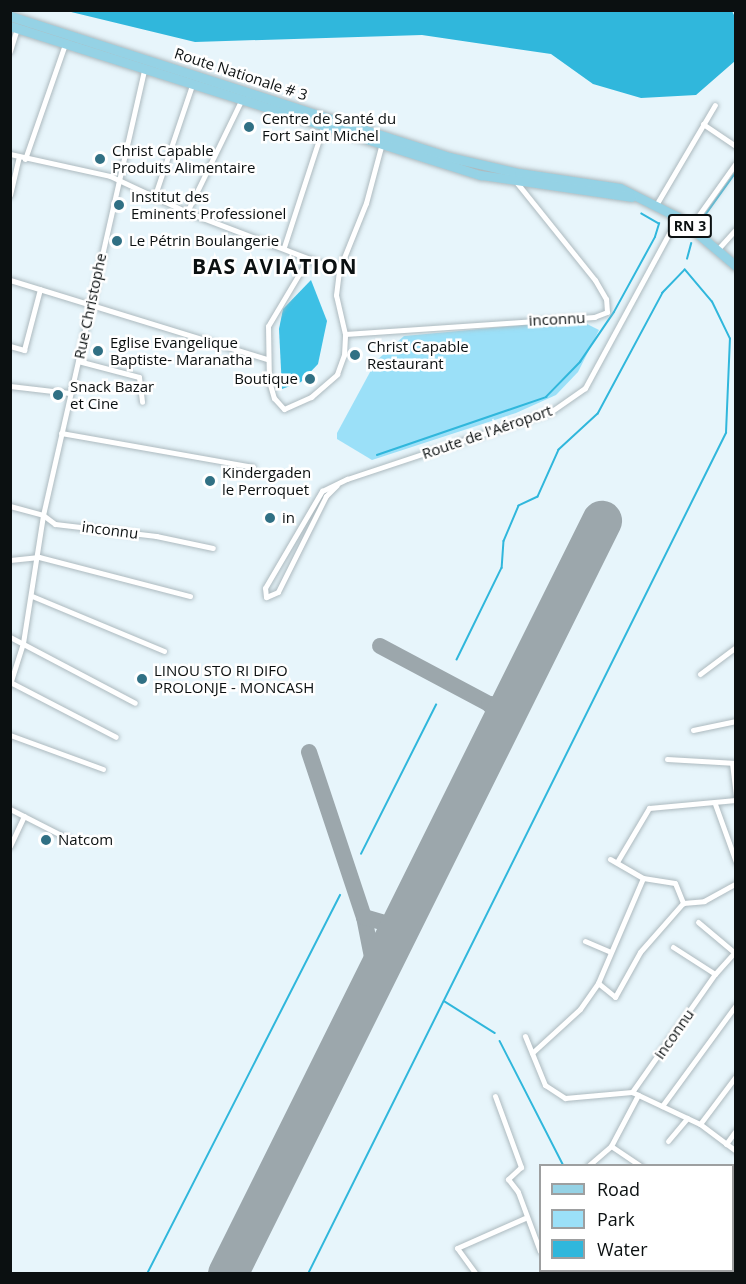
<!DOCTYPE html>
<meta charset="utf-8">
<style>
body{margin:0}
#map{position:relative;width:746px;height:1284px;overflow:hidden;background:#e7f5fb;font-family:"Open Sans",sans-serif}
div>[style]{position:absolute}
.green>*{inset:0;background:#9be0f8}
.forest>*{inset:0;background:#3dc0e5}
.water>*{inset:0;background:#30b7dc}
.stream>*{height:1.5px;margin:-0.75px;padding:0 0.75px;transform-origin:0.75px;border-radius:0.75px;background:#30b7dc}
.taxiway>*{height:16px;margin:-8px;padding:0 8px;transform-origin:8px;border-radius:8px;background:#9ca7ac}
.runway>*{height:40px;margin:-20px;padding:0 20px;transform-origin:20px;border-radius:20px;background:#9ca7ac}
.roads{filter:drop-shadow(0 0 2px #adbabf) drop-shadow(0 0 2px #adbabf)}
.street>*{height:5px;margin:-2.5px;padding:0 2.5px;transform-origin:2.5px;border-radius:2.5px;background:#fff}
.primary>*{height:9px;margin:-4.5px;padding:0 4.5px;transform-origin:4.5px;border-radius:4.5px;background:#95d2e5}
.dots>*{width:16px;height:16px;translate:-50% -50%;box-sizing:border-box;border:3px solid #fff;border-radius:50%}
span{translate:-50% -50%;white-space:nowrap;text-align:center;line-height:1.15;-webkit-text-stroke:5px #fff;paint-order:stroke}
.shield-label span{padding:2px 4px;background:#fff;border:2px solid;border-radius:4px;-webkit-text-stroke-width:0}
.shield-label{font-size:14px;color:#0b1011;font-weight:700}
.street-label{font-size:15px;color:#0b1011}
.poi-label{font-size:15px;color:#0b1011}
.left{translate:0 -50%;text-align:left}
.right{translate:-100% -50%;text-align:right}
.district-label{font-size:21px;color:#0b1011;font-weight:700;letter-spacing:1.5px}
.frame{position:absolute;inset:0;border:12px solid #0b1011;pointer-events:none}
.legend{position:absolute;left:539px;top:1164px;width:195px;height:108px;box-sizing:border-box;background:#fff;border:2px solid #9d9fa0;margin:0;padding:8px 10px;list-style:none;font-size:18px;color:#0b1011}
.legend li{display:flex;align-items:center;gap:12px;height:30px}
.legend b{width:30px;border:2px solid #9d9fa0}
</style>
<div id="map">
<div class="green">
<div style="clip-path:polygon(579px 320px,599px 330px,578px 372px,556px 395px,516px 413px,372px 460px,337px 439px,337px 433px,376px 361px,404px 336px)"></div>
</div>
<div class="forest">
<div style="clip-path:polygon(311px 280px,327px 321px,318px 364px,301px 382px,282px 389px,279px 329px,283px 309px)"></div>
</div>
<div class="water">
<div style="clip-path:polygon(67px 11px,732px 11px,735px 17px,735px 61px,696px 95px,641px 98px,593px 84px,551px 54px,422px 35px,195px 42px)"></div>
</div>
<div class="stream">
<div style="left:698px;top:225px;width:65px;rotate:-54.4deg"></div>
<div style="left:687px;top:259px;width:16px;rotate:-75deg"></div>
<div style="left:377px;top:455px;width:179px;rotate:-18.9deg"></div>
<div style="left:546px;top:397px;width:49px;rotate:-45.8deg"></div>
<div style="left:580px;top:362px;width:60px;rotate:-55.8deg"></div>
<div style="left:614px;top:312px;width:85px;rotate:-61.3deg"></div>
<div style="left:655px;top:237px;width:14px;rotate:-73deg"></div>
<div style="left:659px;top:224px;width:20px;rotate:-150deg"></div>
<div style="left:361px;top:854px;width:167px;rotate:-63.3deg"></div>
<div style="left:444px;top:1001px;width:60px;rotate:32.1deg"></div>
<div style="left:500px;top:1041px;width:140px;rotate:62.9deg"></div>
<div style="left:618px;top:1270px;width:4px;rotate:63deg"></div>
<div style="left:147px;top:1274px;width:425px;rotate:-63deg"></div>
<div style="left:308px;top:1274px;width:939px;rotate:-63.57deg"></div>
<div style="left:726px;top:433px;width:94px;rotate:-87.6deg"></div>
<div style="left:730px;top:339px;width:41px;rotate:-115.9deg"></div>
<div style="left:712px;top:302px;width:42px;rotate:-130.2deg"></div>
<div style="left:685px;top:270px;width:32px;rotate:134deg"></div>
<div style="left:663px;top:293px;width:137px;rotate:118.2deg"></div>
<div style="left:598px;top:414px;width:53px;rotate:137.3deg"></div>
<div style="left:559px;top:450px;width:51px;rotate:114.1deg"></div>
<div style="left:538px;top:497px;width:21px;rotate:155deg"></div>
<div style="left:519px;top:506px;width:38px;rotate:113deg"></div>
<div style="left:504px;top:541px;width:27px;rotate:94deg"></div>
<div style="left:502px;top:568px;width:102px;rotate:116.1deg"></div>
</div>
<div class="taxiway">
<div style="left:380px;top:646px;width:123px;rotate:28deg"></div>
<div style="left:489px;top:704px;width:12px;rotate:5deg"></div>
<div style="left:501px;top:705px;width:17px;rotate:-33deg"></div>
<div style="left:489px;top:704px;width:14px;rotate:51deg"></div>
<div style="left:498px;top:715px;width:15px;rotate:90deg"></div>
<div style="left:309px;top:752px;width:174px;rotate:71.6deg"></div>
<div style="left:364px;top:917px;width:61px;rotate:78.7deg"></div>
<div style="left:364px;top:917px;width:25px;rotate:16deg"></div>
<div style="left:388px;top:924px;width:20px;rotate:-24deg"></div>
</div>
<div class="runway">
<div style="left:228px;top:1274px;width:841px;rotate:-63.59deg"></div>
</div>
<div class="roads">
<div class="street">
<div style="left:10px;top:51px;width:24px;rotate:-73deg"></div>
<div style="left:703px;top:124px;width:40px;rotate:34deg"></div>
<div style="left:10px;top:154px;width:102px;rotate:12.4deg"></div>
<div style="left:110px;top:176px;width:85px;rotate:25.1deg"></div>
<div style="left:187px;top:212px;width:163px;rotate:20.9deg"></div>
<div style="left:25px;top:159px;width:122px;rotate:-70.8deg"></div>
<div style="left:10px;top:195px;width:39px;rotate:-77deg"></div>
<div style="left:154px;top:198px;width:119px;rotate:-71.4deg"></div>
<div style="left:656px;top:205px;width:116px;rotate:-59.5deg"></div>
<div style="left:187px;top:212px;width:123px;rotate:-64.1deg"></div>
<div style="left:691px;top:226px;width:77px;rotate:-54.5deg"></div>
<div style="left:284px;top:247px;width:126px;rotate:-72deg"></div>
<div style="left:718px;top:249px;width:27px;rotate:-48deg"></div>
<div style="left:308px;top:259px;width:78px;rotate:120.8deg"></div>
<div style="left:268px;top:326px;width:55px;rotate:89deg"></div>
<div style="left:269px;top:381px;width:18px;rotate:74deg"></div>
<div style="left:274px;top:398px;width:15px;rotate:48deg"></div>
<div style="left:284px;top:409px;width:30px;rotate:-24deg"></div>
<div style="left:311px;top:397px;width:35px;rotate:-41deg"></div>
<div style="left:337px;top:374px;width:20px;rotate:-70deg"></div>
<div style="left:344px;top:355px;width:21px;rotate:-87deg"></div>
<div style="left:345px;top:334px;width:40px;rotate:-103deg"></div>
<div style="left:336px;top:295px;width:25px;rotate:-83deg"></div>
<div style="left:339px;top:270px;width:72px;rotate:-68.1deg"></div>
<div style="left:366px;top:203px;width:62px;rotate:-75.1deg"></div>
<div style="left:10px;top:280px;width:269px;rotate:17.1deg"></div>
<div style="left:345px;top:334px;width:250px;rotate:-3.9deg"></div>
<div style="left:594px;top:317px;width:14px;rotate:-21deg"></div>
<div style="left:607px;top:312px;width:13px;rotate:-94deg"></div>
<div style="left:606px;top:299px;width:22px;rotate:-120deg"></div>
<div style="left:595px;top:280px;width:124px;rotate:-128.8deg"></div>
<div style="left:10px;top:346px;width:15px;rotate:16deg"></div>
<div style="left:24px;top:350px;width:63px;rotate:-75.3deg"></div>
<div style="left:78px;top:361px;width:63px;rotate:14.7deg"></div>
<div style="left:139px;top:377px;width:25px;rotate:83deg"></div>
<div style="left:10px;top:386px;width:60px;rotate:6.7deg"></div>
<div style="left:61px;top:433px;width:195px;rotate:10deg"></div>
<div style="left:337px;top:485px;width:16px;rotate:135deg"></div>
<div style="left:326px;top:496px;width:107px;rotate:116.6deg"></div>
<div style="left:278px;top:592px;width:13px;rotate:157deg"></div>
<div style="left:266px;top:597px;width:9px;rotate:-96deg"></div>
<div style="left:265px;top:588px;width:113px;rotate:-59.6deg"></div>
<div style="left:322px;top:491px;width:28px;rotate:-26deg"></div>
<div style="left:347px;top:479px;width:216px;rotate:-18.4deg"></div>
<div style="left:552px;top:411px;width:40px;rotate:-34.9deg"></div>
<div style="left:585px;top:388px;width:195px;rotate:-61.5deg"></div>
<div style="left:10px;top:506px;width:34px;rotate:15deg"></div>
<div style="left:43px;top:515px;width:15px;rotate:37deg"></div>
<div style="left:55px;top:524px;width:102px;rotate:6.8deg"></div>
<div style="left:156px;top:536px;width:58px;rotate:11.9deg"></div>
<div style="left:10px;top:560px;width:29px;rotate:-6deg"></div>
<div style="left:39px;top:557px;width:156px;rotate:14.5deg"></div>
<div style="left:32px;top:596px;width:143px;rotate:22.6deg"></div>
<div style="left:10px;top:637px;width:141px;rotate:27.8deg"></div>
<div style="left:700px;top:674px;width:45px;rotate:-36.9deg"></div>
<div style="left:10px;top:682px;width:119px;rotate:27.4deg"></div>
<div style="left:10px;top:684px;width:43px;rotate:-72.4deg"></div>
<div style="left:23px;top:643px;width:130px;rotate:-81.1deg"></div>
<div style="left:43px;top:515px;width:457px;rotate:-77.2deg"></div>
<div style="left:693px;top:730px;width:44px;rotate:-11.8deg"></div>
<div style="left:10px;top:735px;width:99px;rotate:20.1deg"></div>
<div style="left:667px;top:759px;width:69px;rotate:3.3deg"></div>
<div style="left:732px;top:763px;width:33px;rotate:83deg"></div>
<div style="left:715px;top:804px;width:62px;rotate:70.1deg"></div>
<div style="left:10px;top:809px;width:66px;rotate:27deg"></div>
<div style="left:10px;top:846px;width:33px;rotate:-65deg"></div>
<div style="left:610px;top:859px;width:38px;rotate:30deg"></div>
<div style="left:617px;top:862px;width:63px;rotate:-59.3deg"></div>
<div style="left:649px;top:808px;width:87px;rotate:-5.3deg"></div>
<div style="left:698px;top:922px;width:50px;rotate:40.1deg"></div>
<div style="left:585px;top:941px;width:28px;rotate:23deg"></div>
<div style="left:673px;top:947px;width:50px;rotate:32.7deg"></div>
<div style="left:598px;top:983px;width:22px;rotate:39deg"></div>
<div style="left:615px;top:997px;width:51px;rotate:-60.9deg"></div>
<div style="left:640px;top:952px;width:65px;rotate:-48.7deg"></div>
<div style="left:683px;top:903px;width:21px;rotate:-5deg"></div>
<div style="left:704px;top:901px;width:37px;rotate:-29deg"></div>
<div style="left:525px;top:1036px;width:53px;rotate:67.8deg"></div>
<div style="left:545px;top:1085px;width:24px;rotate:33deg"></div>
<div style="left:565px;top:1098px;width:67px;rotate:-5.1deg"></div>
<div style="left:632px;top:1092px;width:75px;rotate:25.2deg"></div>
<div style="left:700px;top:1124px;width:45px;rotate:36.9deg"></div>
<div style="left:532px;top:1053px;width:65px;rotate:-42.5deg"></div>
<div style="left:580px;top:1009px;width:32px;rotate:-55deg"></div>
<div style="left:598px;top:983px;width:114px;rotate:-66.8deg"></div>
<div style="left:643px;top:878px;width:32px;rotate:9deg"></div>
<div style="left:675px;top:883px;width:22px;rotate:68deg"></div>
<div style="left:632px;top:1092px;width:144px;rotate:-54.9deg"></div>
<div style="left:715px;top:974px;width:28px;rotate:-48deg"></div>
<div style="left:495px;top:1096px;width:76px;rotate:69.9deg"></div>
<div style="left:521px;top:1167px;width:18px;rotate:137deg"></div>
<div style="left:508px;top:1179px;width:16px;rotate:52deg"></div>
<div style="left:518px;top:1192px;width:63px;rotate:69.6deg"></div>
<div style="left:662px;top:1106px;width:125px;rotate:-53.8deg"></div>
<div style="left:700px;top:1124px;width:60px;rotate:-53.1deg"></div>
<div style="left:668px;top:1141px;width:30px;rotate:-50deg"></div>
<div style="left:726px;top:1144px;width:17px;rotate:-54deg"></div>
<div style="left:611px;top:1146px;width:36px;rotate:34deg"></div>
<div style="left:588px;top:1166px;width:30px;rotate:-41deg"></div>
<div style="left:611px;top:1146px;width:58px;rotate:-62.1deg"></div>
<div style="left:732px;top:1215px;width:5px;rotate:-37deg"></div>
<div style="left:732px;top:1233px;width:6px;rotate:45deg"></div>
<div style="left:732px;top:1256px;width:5px;rotate:-37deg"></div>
<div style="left:732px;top:1266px;width:6px;rotate:45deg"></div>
<div style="left:476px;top:1274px;width:32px;rotate:-126deg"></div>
<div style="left:457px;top:1248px;width:74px;rotate:-23.8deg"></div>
<div style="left:546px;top:1274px;width:5px;rotate:-53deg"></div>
<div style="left:711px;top:1274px;width:6px;rotate:-45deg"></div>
</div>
<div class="primary">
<div style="left:10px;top:16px;width:461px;rotate:17.8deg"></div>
<div style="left:449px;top:157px;width:72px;rotate:12.9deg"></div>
<div style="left:519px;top:173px;width:102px;rotate:8.4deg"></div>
<div style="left:620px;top:188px;width:65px;rotate:26.6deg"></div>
<div style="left:678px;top:217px;width:76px;rotate:40.2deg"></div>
<div style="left:10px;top:26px;width:494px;rotate:17.6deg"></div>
<div style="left:481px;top:175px;width:152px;rotate:8.3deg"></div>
</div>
</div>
<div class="dots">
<div style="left:249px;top:127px;background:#307084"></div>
<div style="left:100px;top:159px;background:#307084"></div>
<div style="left:119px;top:205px;background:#307084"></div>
<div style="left:117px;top:241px;background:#307084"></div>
<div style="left:98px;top:351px;background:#307084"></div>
<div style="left:355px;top:355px;background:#307084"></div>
<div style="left:310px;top:379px;background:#307084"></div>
<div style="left:58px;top:395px;background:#307084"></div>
<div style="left:210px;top:481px;background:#307084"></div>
<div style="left:270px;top:518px;background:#307084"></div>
<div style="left:142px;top:679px;background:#307084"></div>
<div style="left:46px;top:840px;background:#307084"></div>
</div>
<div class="shield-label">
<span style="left:690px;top:226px">RN 3</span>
</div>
<div class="street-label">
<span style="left:241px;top:74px;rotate:18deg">Route Nationale # 3</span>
<span style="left:90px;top:306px;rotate:-78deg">Rue Christophe</span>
<span style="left:557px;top:319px;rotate:-3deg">inconnu</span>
<span style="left:487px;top:432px;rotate:-19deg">Route de l'Aéroport</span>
<span style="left:110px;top:530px;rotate:7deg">inconnu</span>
<span style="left:674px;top:1034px;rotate:-55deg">inconnu</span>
</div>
<div class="poi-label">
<span class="left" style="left:262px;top:127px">Centre de Santé du<br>Fort Saint Michel</span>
<span class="left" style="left:112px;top:159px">Christ Capable<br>Produits Alimentaire</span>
<span class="left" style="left:131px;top:205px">Institut des<br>Eminents Professionel</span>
<span class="left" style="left:129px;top:241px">Le Pétrin Boulangerie</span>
<span class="left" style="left:110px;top:351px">Eglise Evangelique<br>Baptiste- Maranatha</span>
<span class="left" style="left:367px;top:355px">Christ Capable<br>Restaurant</span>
<span class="right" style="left:298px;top:379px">Boutique</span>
<span class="left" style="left:70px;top:395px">Snack Bazar<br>et Cine</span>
<span class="left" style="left:222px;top:481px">Kindergaden<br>le Perroquet</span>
<span class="left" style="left:282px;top:518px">in</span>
<span class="left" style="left:154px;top:679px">LINOU STO RI DIFO<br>PROLONJE - MONCASH</span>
<span class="left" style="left:58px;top:840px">Natcom</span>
</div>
<div class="district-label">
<span style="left:275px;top:266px">BAS AVIATION</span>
</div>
<div class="frame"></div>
<ul class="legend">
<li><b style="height:8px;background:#95d2e5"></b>Road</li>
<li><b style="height:16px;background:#9be0f8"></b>Park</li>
<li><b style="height:16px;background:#30b7dc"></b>Water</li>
</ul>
</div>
